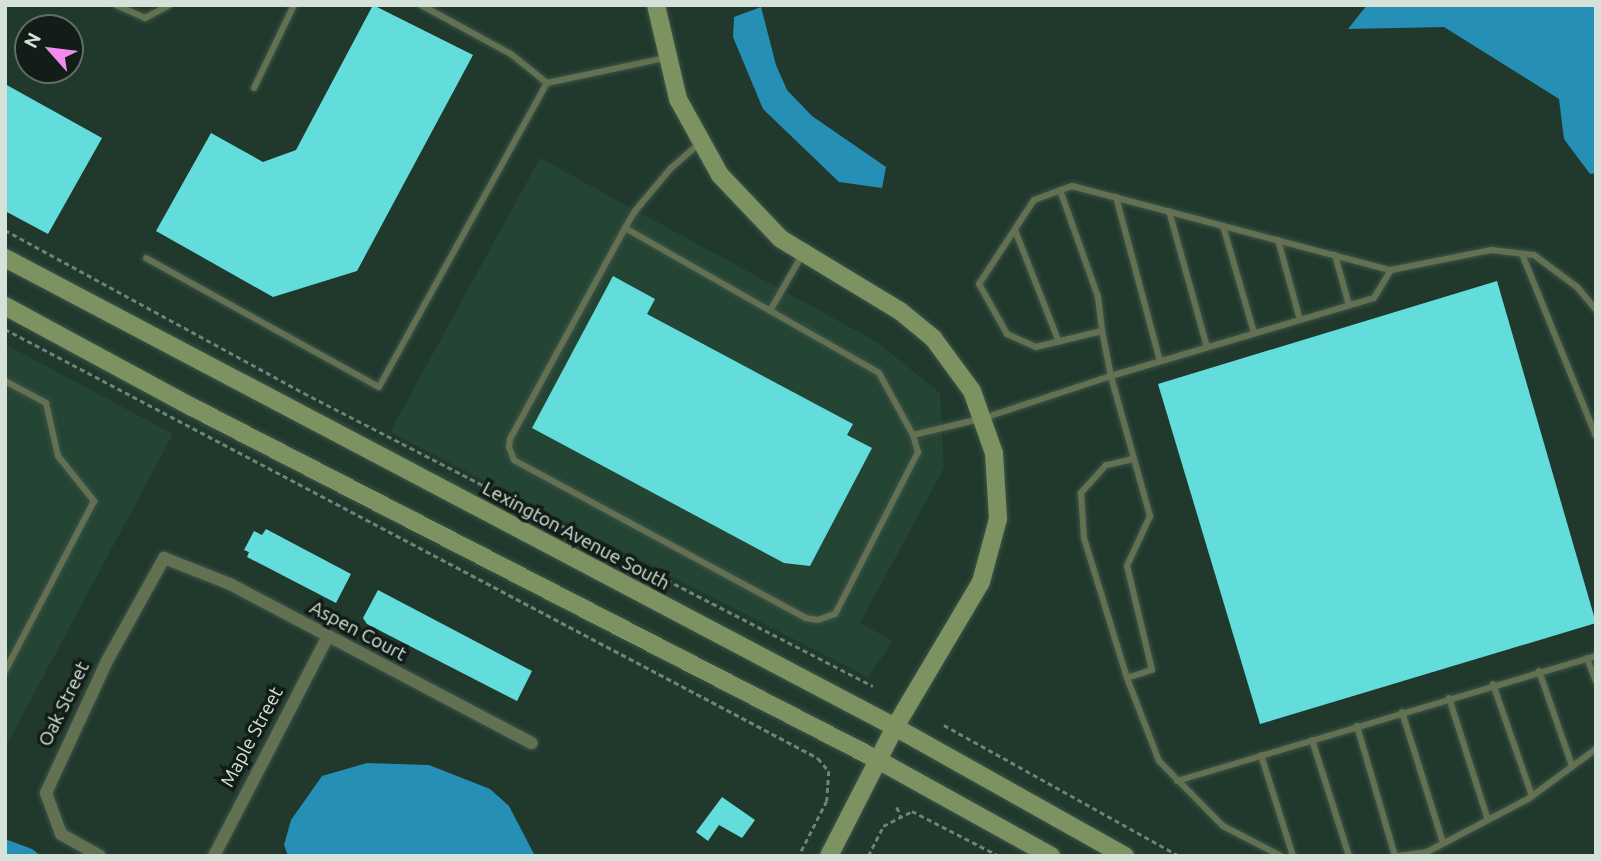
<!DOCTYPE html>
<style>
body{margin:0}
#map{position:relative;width:1601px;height:861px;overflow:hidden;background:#20392c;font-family:Ubuntu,sans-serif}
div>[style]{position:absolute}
.built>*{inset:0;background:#244434}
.water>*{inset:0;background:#258fb6}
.building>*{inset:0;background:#63dddc}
.path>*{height:2.5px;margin-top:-1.25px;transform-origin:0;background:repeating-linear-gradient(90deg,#6f8379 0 5px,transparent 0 8.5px)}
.roads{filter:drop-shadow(0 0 2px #3d5448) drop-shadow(0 0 2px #3d5448)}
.lane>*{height:6px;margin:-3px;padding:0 3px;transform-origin:3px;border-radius:3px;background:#637052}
.street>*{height:12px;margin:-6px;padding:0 6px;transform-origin:6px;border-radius:6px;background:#637052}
.secondary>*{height:18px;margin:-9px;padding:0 9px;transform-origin:9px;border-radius:9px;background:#7d9261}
span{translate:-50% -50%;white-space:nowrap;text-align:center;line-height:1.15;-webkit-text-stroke:7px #131d18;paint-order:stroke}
.street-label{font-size:19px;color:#d4e2da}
.frame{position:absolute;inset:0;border:7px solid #d4e2da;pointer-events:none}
.north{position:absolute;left:14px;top:14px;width:70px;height:70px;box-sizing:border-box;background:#131d18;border:2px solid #606c66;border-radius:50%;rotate:298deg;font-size:19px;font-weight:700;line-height:28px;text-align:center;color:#d4e2da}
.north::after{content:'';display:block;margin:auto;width:24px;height:32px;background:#f489ef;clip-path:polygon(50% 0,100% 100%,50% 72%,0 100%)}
</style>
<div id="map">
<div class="built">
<div style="clip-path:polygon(540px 158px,877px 342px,940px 393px,944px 468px,860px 623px,893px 641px,868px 677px,390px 432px)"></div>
<div style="clip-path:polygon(5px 344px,173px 434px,5px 748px)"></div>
</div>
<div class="water">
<div style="clip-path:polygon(1367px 5px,1596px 5px,1596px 173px,1590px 174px,1564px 139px,1559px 99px,1444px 27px,1348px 29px)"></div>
<div style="clip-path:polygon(761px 7px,776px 65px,787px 90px,812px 116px,886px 167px,882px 188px,839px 182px,763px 109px,733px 37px,734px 17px)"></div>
<div style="clip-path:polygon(367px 763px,429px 765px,490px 789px,509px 806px,535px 856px,288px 856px,284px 845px,291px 820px,322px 776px)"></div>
<div style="clip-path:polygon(5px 839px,32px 849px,41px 856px,5px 856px)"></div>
</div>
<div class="building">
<div style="clip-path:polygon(373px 5px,473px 55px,357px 271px,273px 297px,156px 231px,211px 133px,263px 162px,296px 150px)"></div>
<div style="clip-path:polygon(5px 84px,102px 138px,48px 234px,5px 211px)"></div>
<div style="clip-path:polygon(613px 276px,655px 299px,647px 314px,853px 424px,847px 435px,872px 448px,810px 566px,784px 563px,532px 428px)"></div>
<div style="clip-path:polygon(1497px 281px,1596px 623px,1260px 724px,1158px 384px)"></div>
<div style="clip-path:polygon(266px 529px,351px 574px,336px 603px,247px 557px,249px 552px,244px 550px,254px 531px,262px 535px)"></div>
<div style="clip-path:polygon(378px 590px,532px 671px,517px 701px,367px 624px,363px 618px)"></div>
<div style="clip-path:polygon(722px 797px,755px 820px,742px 838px,719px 825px,708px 841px,696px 832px)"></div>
</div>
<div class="path">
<div style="left:5px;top:230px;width:341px;rotate:28.6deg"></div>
<div style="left:304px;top:393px;width:640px;rotate:27.25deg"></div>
<div style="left:5px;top:329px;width:919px;rotate:27.82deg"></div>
<div style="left:818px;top:758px;width:17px;rotate:50deg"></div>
<div style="left:829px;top:771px;width:30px;rotate:94deg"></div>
<div style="left:827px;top:801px;width:62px;rotate:117deg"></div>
<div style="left:944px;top:725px;width:269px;rotate:29.1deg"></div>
<div style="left:897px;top:807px;width:11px;rotate:68deg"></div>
<div style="left:868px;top:856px;width:34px;rotate:-63deg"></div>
<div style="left:883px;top:826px;width:33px;rotate:-27deg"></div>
<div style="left:912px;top:811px;width:98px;rotate:27.3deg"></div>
</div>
<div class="roads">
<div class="lane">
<div style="left:116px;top:5px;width:32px;rotate:24deg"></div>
<div style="left:145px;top:18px;width:27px;rotate:-28deg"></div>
<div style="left:421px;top:5px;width:102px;rotate:28.6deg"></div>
<div style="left:511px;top:54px;width:46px;rotate:38.9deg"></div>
<div style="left:254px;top:88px;width:92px;rotate:-64.3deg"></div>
<div style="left:1060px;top:190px;width:114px;rotate:70.4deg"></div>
<div style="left:1098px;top:297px;width:34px;rotate:83deg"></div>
<div style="left:1116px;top:197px;width:170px;rotate:75deg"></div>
<div style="left:1169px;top:211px;width:141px;rotate:74.4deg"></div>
<div style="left:1223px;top:226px;width:111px;rotate:73.8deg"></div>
<div style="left:625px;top:228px;width:292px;rotate:29.7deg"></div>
<div style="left:879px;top:373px;width:71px;rotate:61.3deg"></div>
<div style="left:913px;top:435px;width:18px;rotate:74deg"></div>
<div style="left:918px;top:452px;width:182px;rotate:117.1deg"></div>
<div style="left:835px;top:614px;width:18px;rotate:161deg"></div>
<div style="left:818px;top:620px;width:12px;rotate:-171deg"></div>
<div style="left:806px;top:618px;width:332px;rotate:-151.6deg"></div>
<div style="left:514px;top:460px;width:14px;rotate:-111deg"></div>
<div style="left:509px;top:447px;width:8px;rotate:-83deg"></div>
<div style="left:510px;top:439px;width:240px;rotate:-61.4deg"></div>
<div style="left:625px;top:228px;width:20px;rotate:-60deg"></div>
<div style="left:635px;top:211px;width:56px;rotate:-50.1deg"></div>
<div style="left:671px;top:168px;width:37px;rotate:-41deg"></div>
<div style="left:1015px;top:230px;width:120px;rotate:68.6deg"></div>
<div style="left:1278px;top:240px;width:83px;rotate:74.6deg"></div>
<div style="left:1522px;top:254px;width:196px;rotate:67.9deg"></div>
<div style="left:1335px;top:255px;width:52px;rotate:74.4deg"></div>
<div style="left:146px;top:258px;width:266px;rotate:29deg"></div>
<div style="left:379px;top:387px;width:347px;rotate:-61.1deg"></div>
<div style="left:547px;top:83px;width:121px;rotate:-12deg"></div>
<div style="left:770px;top:311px;width:64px;rotate:-60.3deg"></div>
<div style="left:5px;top:381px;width:47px;rotate:28.2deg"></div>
<div style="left:46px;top:403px;width:54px;rotate:77.2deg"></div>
<div style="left:58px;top:456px;width:58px;rotate:51.3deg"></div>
<div style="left:94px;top:501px;width:192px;rotate:117.6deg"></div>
<div style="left:913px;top:435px;width:73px;rotate:-13.5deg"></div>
<div style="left:984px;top:418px;width:134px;rotate:-18.3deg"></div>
<div style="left:1111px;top:376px;width:46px;rotate:-101.3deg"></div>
<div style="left:1102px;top:331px;width:68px;rotate:166.4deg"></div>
<div style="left:1036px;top:347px;width:32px;rotate:-156deg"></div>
<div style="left:1007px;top:334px;width:57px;rotate:-119.2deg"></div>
<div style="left:979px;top:284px;width:100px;rotate:-56.8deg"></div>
<div style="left:1034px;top:200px;width:40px;rotate:-20.2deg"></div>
<div style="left:1072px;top:186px;width:330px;rotate:14.8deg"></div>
<div style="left:1391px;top:270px;width:102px;rotate:-11.3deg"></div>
<div style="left:1491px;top:250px;width:43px;rotate:6.6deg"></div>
<div style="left:1534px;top:255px;width:54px;rotate:36.7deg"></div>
<div style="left:1577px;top:287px;width:30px;rotate:50deg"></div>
<div style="left:1133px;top:459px;width:28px;rotate:167deg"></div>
<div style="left:1106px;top:465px;width:38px;rotate:132deg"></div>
<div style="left:1081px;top:493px;width:45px;rotate:86.2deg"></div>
<div style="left:1084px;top:538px;width:146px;rotate:72.9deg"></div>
<div style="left:1127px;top:678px;width:26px;rotate:-18deg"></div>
<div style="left:1152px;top:670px;width:107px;rotate:-103.5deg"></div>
<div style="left:1127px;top:566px;width:55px;rotate:-65.3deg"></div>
<div style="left:1150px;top:516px;width:145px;rotate:-105.6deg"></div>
<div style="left:1111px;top:376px;width:274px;rotate:-16.5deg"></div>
<div style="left:1374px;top:298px;width:33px;rotate:-59deg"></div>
<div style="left:1587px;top:658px;width:25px;rotate:69deg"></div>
<div style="left:1539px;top:671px;width:101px;rotate:70.8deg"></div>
<div style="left:1127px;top:678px;width:89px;rotate:68.9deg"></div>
<div style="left:1159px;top:761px;width:91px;rotate:45.4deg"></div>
<div style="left:1223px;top:826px;width:65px;rotate:27.3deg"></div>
<div style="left:1493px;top:684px;width:119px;rotate:70.8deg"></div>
<div style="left:1449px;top:698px;width:128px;rotate:72.3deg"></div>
<div style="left:1402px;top:712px;width:137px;rotate:72.6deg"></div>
<div style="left:1357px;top:726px;width:135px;rotate:73.7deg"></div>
<div style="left:1312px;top:740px;width:122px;rotate:72.3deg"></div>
<div style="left:1261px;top:755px;width:106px;rotate:72.4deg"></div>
<div style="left:1177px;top:781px;width:437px;rotate:-16.6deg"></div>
<div style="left:1398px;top:856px;width:29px;rotate:-8deg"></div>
<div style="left:1427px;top:852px;width:114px;rotate:-27.7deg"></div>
<div style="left:1528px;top:799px;width:84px;rotate:-36.3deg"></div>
</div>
<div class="street">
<div style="left:100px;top:856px;width:45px;rotate:-150.6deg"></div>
<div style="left:61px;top:834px;width:44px;rotate:-110.1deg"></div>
<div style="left:46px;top:793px;width:145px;rotate:-65.2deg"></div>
<div style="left:107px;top:661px;width:118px;rotate:-61deg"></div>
<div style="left:164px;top:558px;width:71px;rotate:21.5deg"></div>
<div style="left:230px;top:584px;width:341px;rotate:27.8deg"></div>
<div style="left:214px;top:856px;width:246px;rotate:-62.6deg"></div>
</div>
<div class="secondary">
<div style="left:656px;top:5px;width:97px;rotate:76.8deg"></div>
<div style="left:678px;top:99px;width:87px;rotate:61.1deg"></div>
<div style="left:720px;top:175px;width:88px;rotate:46.4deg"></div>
<div style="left:781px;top:239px;width:139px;rotate:31.2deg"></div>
<div style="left:900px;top:311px;width:43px;rotate:39.3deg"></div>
<div style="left:933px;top:338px;width:66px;rotate:53.7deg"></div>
<div style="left:972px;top:391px;width:66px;rotate:70.5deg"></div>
<div style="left:994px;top:453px;width:66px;rotate:86.5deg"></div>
<div style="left:998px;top:519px;width:65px;rotate:105.1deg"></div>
<div style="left:981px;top:582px;width:169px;rotate:120.7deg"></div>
<div style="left:895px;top:727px;width:145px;rotate:117.1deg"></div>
<div style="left:5px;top:258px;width:1006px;rotate:27.79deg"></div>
<div style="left:895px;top:727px;width:264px;rotate:29.3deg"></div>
<div style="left:5px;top:306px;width:213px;rotate:28.4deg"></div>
<div style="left:192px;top:407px;width:771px;rotate:27.23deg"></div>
<div style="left:878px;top:760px;width:198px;rotate:29deg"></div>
</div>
</div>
<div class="street-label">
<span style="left:576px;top:536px;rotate:28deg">Lexington Avenue South</span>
<span style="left:358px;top:631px;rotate:28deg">Aspen Court</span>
<span style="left:64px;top:704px;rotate:-64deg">Oak Street</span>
<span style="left:252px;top:737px;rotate:-62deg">Maple Street</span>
</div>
<div class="frame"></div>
<div class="north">N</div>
</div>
